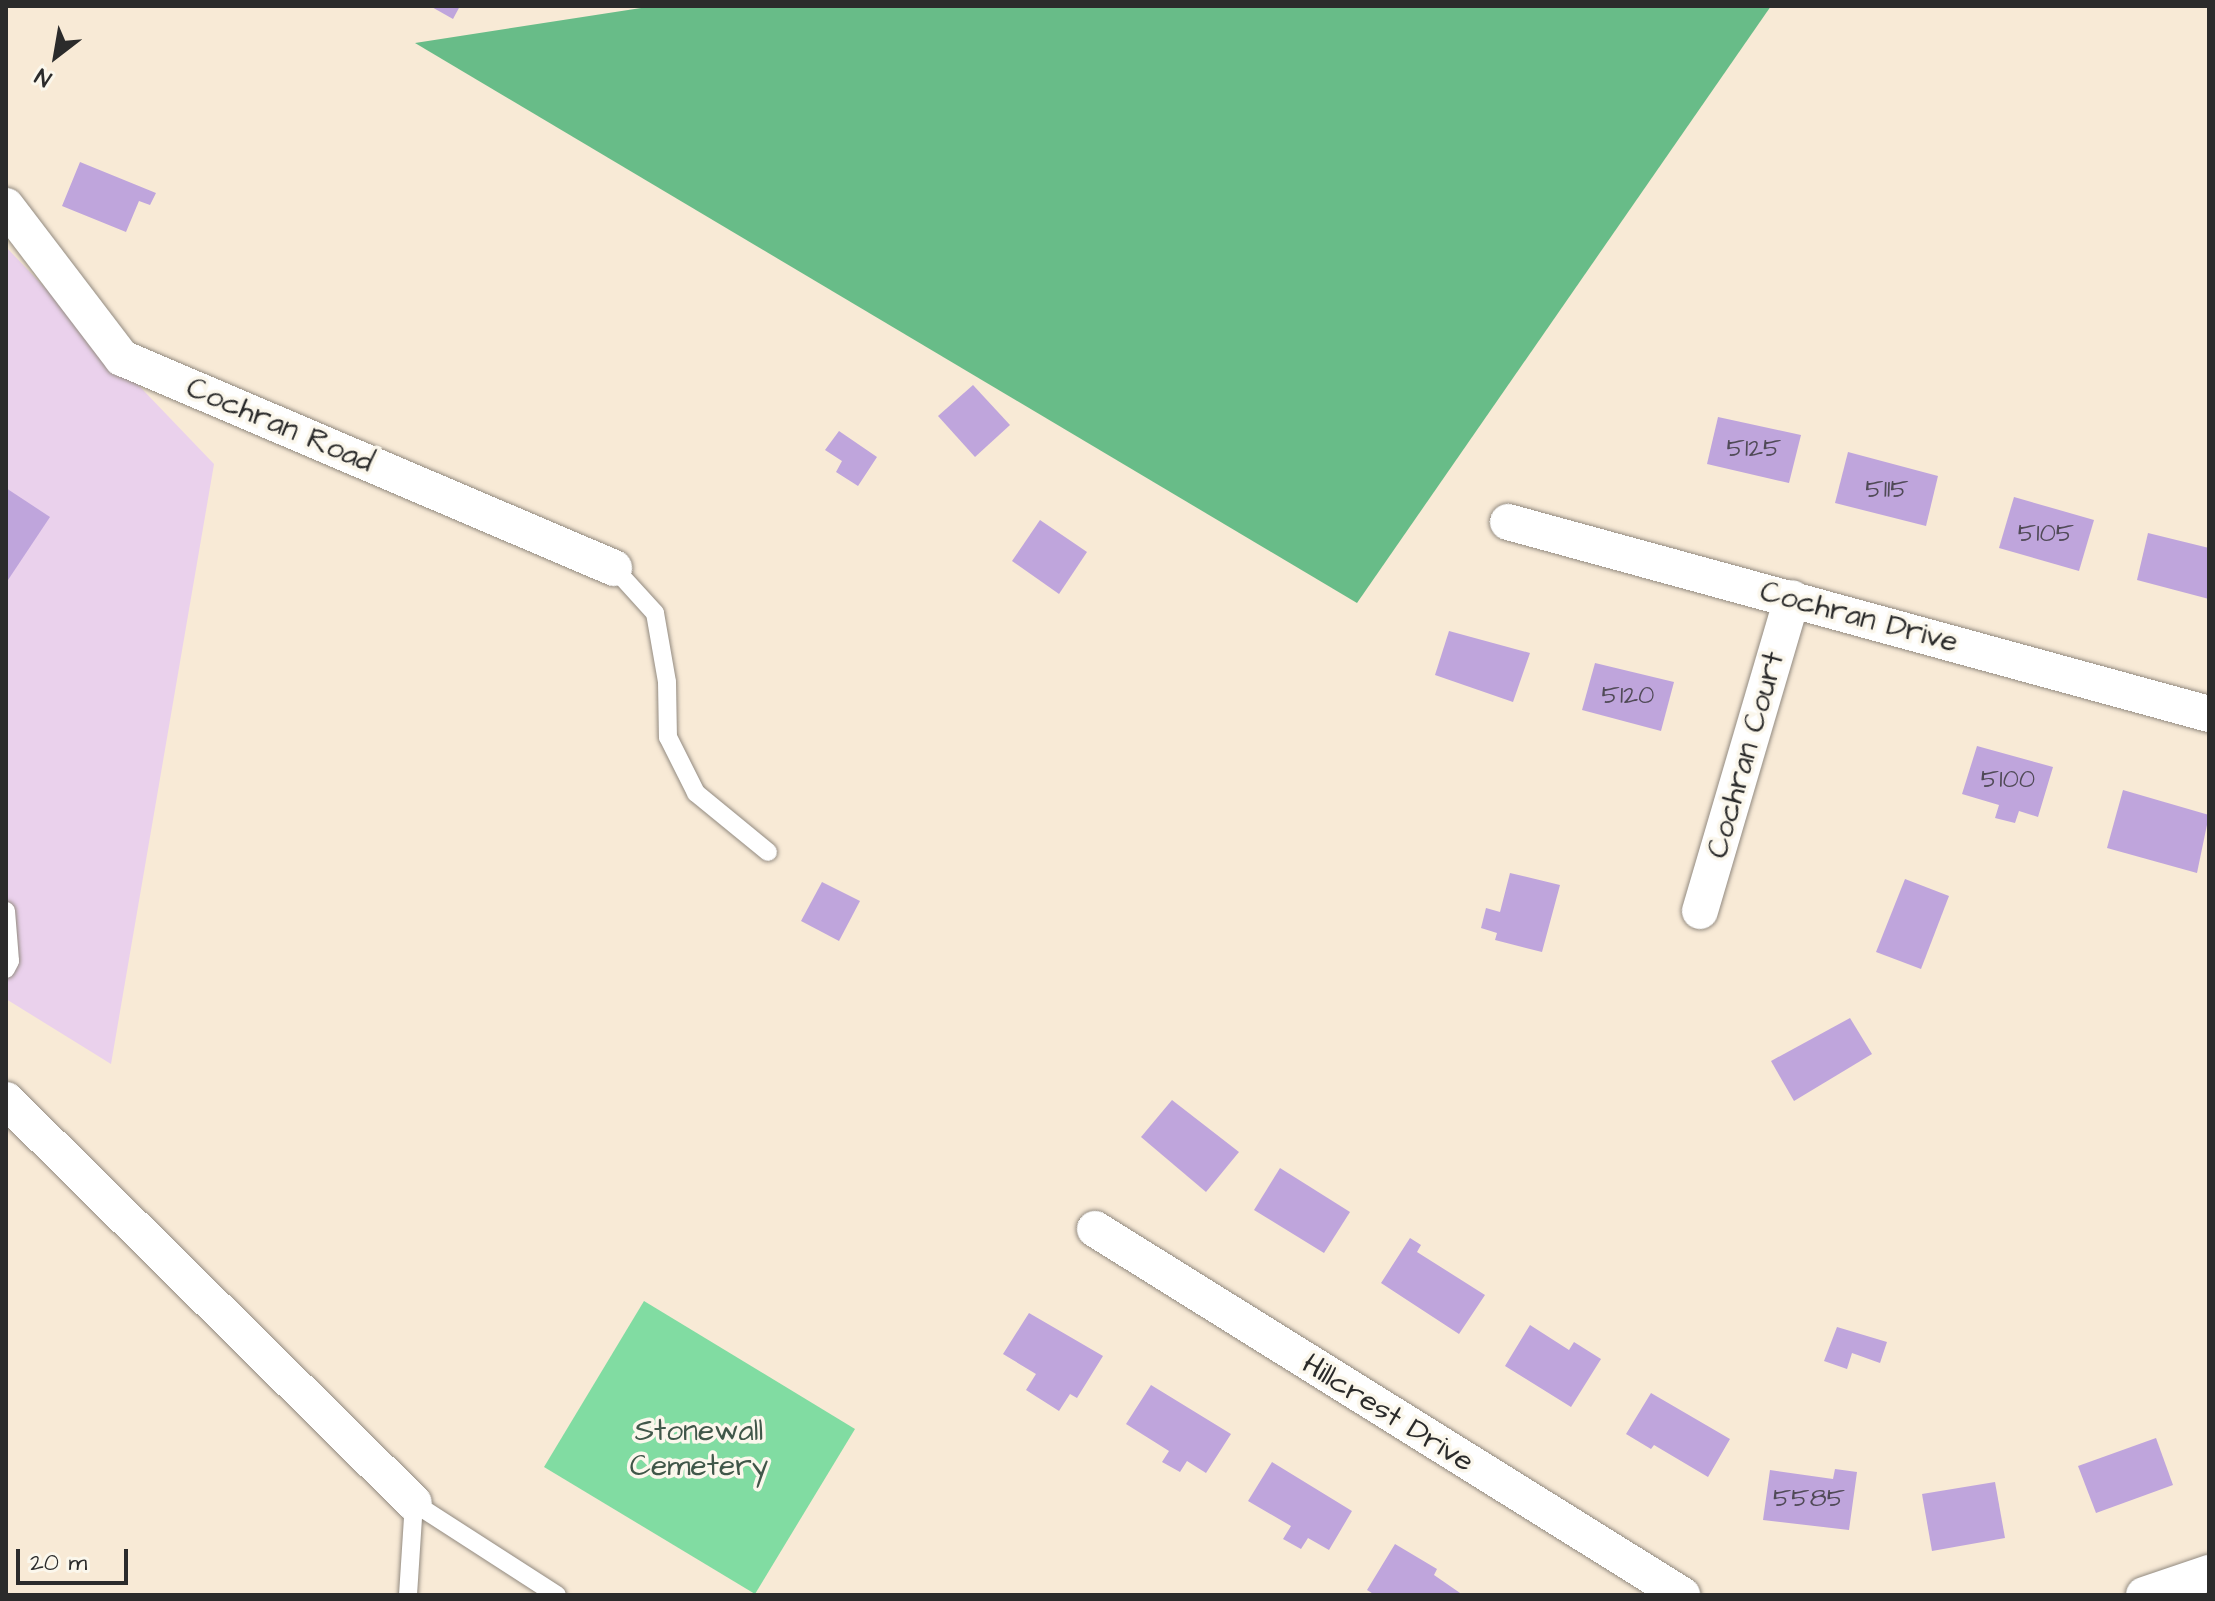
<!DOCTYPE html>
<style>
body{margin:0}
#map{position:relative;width:2215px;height:1601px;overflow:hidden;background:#f8ead6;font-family:"Architects Daughter",sans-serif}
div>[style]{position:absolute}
.built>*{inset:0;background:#ead1ec}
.green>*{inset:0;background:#81dca2}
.forest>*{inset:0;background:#68bc88}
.building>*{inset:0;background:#bfa5dc}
.roads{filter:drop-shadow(0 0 2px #928a80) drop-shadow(0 0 2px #928a80)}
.service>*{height:18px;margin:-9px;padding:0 9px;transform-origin:9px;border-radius:9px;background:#fff}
.minor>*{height:36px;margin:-18px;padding:0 18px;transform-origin:18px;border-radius:18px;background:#fff}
span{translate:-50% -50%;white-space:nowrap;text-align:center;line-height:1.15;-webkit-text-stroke:7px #fbf7ec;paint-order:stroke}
.number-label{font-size:26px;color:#504a57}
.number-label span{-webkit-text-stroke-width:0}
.street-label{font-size:30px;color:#2b2b2b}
.park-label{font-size:30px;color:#405749}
.frame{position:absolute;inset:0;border:8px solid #2b2b2b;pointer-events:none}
.north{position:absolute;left:16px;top:16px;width:80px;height:80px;-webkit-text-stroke:6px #fbf7ec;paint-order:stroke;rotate:211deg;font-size:22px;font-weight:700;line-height:32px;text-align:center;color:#2b2b2b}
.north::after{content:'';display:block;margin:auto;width:28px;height:36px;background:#2b2b2b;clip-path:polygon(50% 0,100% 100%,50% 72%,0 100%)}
.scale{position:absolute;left:16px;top:1549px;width:112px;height:36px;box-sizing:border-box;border:4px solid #2b2b2b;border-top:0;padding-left:10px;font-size:24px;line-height:28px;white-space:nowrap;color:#2b2b2b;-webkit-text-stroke:6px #fbf7ec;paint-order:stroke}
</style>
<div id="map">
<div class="built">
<div style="clip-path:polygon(6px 247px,214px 464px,111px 1064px,6px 999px)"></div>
</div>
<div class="green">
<div style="clip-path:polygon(644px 1301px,855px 1429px,755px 1594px,544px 1467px)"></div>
</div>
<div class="forest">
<div style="clip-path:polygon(654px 6px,1771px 6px,1357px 603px,415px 43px)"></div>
</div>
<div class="building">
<div style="clip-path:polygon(430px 6px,460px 6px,453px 19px)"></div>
<div style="clip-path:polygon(80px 162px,156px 193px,150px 205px,139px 201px,126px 232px,62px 206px)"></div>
<div style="clip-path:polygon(973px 385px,1010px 425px,975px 457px,938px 416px)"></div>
<div style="clip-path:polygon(1718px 417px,1801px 435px,1789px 483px,1707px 464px)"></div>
<div style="clip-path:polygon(839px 431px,877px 457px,858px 486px,836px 472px,842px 461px,825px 450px)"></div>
<div style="clip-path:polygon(1848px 452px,1938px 476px,1926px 526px,1835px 503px)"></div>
<div style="clip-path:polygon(6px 488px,50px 517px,6px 583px)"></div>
<div style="clip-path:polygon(2014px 497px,2094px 520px,2079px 571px,1999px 548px)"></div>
<div style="clip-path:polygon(1040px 520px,1087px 552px,1059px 594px,1012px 561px)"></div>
<div style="clip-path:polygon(2148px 533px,2209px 548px,2209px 599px,2137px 580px)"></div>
<div style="clip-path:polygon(1449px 631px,1530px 653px,1513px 702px,1435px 675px)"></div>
<div style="clip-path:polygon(1595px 663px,1674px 682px,1661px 731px,1582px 710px)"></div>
<div style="clip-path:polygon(1977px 746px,2053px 767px,2038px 817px,2019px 811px,2015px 823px,1995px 818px,1999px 805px,1962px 794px)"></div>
<div style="clip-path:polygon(2123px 790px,2209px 815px,2197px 873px,2107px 848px)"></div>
<div style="clip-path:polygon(1510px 873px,1560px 885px,1542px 952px,1495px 940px,1497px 933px,1481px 928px,1486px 908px,1500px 912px)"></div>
<div style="clip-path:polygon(1905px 879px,1949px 896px,1921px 969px,1876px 952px)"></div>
<div style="clip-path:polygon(822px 882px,860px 901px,839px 941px,801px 921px)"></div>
<div style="clip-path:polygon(1850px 1018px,1872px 1054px,1794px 1101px,1771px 1061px)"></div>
<div style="clip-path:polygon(1172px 1100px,1239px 1152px,1206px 1192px,1141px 1137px)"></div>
<div style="clip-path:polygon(1280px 1168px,1350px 1212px,1324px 1253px,1254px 1210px)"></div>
<div style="clip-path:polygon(1410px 1238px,1421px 1245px,1417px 1252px,1485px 1295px,1459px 1334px,1381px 1283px)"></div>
<div style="clip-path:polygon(1029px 1313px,1103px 1356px,1077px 1398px,1070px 1394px,1059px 1411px,1026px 1390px,1036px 1374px,1003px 1354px)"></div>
<div style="clip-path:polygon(1530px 1325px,1569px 1350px,1574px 1342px,1601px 1359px,1571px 1407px,1505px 1366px)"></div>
<div style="clip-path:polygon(1837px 1327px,1887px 1342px,1880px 1363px,1852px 1353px,1847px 1369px,1824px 1361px)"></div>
<div style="clip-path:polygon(1151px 1385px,1231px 1434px,1206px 1473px,1187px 1461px,1180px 1472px,1162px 1462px,1169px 1451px,1126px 1424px)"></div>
<div style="clip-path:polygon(1651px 1393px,1730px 1439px,1708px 1477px,1654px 1445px,1651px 1449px,1626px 1434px)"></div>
<div style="clip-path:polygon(2156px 1438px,2173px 1485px,2096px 1513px,2078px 1466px)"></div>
<div style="clip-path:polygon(1272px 1462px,1352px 1511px,1329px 1550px,1308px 1538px,1301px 1549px,1283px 1539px,1291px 1526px,1248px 1501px)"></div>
<div style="clip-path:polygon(1835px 1469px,1857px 1472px,1849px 1530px,1763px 1520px,1770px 1470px,1833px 1479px)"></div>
<div style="clip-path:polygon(1995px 1482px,2005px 1538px,1932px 1551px,1922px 1494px)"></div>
<div style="clip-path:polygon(1395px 1544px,1437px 1569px,1434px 1575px,1463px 1595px,1375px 1595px,1367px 1590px)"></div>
</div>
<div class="roads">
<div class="service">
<div style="left:614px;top:568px;width:61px;rotate:47.7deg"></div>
<div style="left:655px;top:613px;width:70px;rotate:80.1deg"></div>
<div style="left:667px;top:682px;width:55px;rotate:89deg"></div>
<div style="left:668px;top:737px;width:63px;rotate:63.4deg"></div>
<div style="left:696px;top:793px;width:93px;rotate:39.3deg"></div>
<div style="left:6px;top:911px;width:50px;rotate:85.4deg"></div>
<div style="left:10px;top:961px;width:9px;rotate:117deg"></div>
<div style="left:408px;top:1595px;width:92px;rotate:-86.3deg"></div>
<div style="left:414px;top:1503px;width:170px;rotate:32.8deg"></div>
</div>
<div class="minor">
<div style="left:6px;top:206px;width:191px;rotate:52.7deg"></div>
<div style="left:122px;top:358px;width:535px;rotate:23.11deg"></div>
<div style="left:1508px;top:522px;width:727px;rotate:15.32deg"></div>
<div style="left:1700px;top:911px;width:326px;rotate:-73.6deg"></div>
<div style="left:6px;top:1100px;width:573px;rotate:44.65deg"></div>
<div style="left:1095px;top:1229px;width:692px;rotate:31.94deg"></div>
<div style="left:2144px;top:1595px;width:69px;rotate:-18.7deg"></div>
</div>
</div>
<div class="number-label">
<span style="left:1754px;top:449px">5125</span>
<span style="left:1887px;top:490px">5115</span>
<span style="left:2046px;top:534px">5105</span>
<span style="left:1628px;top:696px">5120</span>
<span style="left:2008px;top:780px">5100</span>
<span style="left:1809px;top:1499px">5585</span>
</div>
<div class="street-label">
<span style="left:280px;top:425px;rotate:23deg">Cochran Road</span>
<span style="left:1859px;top:617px;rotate:15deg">Cochran Drive</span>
<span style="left:1746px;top:755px;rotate:-74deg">Cochran Court</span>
<span style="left:1388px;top:1413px;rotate:32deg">Hillcrest Drive</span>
</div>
<div class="park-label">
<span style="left:699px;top:1448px">Stonewall<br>Cemetery</span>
</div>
<div class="frame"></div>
<div class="north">N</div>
<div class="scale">20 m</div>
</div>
